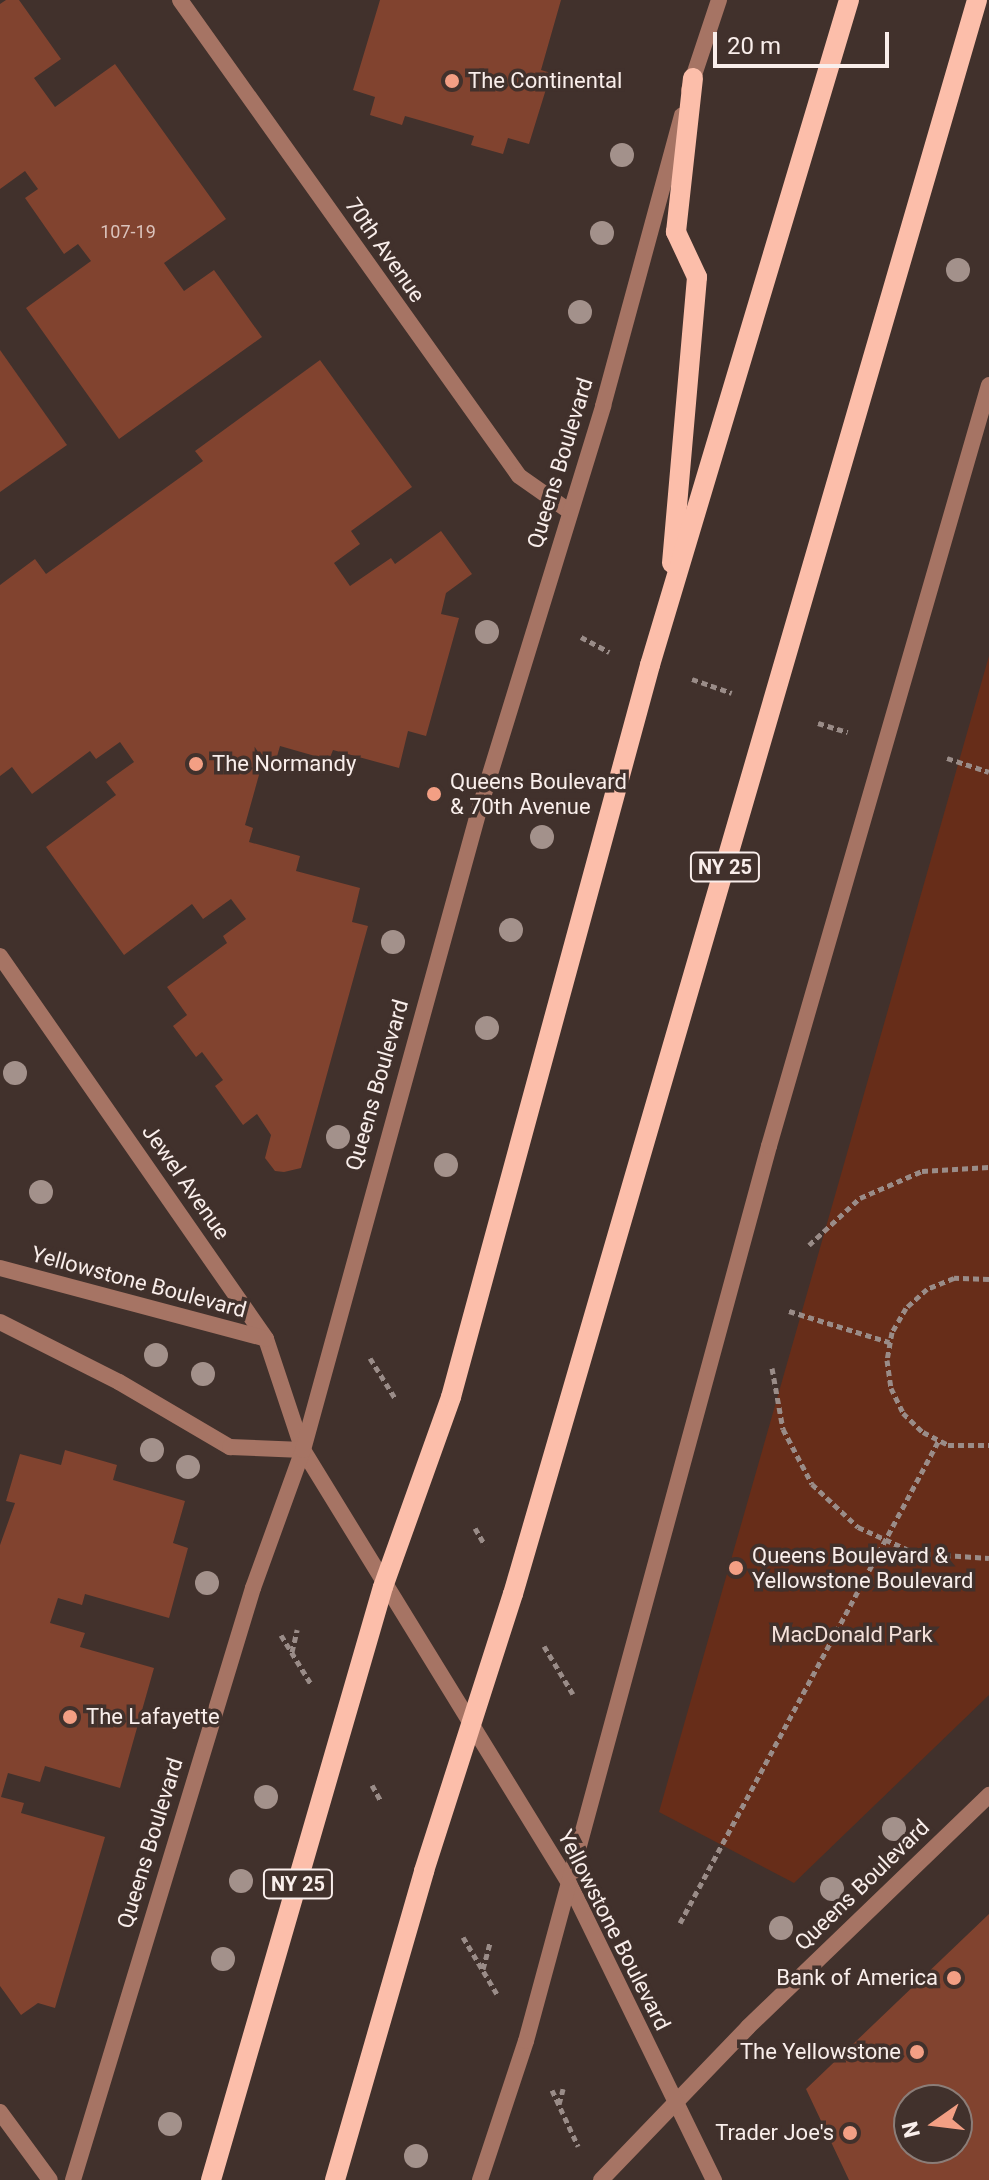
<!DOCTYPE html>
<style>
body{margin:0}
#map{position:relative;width:989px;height:2180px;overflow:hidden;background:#41312c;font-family:Roboto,sans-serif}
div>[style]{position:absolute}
.green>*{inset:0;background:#672d19}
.building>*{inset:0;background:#81432f}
.path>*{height:5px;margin-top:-2.5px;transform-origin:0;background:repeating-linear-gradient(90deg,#9a8c88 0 6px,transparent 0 10px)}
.minor>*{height:16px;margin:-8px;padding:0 8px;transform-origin:8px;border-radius:8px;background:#a67464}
.tertiary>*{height:16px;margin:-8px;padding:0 8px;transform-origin:8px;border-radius:8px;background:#a67464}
.primary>*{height:20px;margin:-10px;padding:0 10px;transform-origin:10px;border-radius:10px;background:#fcbeaa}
.trees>*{width:24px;height:24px;margin:-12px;border-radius:50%;background:#a3918b}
.dots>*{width:22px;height:22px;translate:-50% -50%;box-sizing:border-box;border:4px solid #41312c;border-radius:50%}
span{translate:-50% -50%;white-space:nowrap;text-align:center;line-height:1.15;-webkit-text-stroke:7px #41312c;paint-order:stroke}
.number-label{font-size:18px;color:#dbc3bc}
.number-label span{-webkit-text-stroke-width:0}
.shield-label span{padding:2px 6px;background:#41312c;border:2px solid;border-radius:6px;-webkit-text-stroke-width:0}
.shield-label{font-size:20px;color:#f9eeeb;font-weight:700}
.poi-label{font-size:22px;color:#f9eeeb}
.left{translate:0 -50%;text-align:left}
.right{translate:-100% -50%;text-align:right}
.street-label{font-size:22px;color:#f9eeeb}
.park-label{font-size:22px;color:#f4e0d9}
.north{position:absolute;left:893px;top:2084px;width:80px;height:80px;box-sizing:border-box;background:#41312c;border:2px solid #8b7d78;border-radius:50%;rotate:256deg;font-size:22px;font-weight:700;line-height:32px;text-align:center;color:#f9eeeb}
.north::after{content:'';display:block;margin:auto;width:28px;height:36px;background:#f39f84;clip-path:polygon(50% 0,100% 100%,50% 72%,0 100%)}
.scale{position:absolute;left:713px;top:32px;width:176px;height:36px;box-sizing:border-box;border:4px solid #f9eeeb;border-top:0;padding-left:10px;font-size:24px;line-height:28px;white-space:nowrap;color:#f9eeeb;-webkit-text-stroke:6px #41312c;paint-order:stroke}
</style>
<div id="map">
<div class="green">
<div style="clip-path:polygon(989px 656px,989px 1695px,794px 1883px,659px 1812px)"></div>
</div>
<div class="building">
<div style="clip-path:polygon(6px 0,19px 0,61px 59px,34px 78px,55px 107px,115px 64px,226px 219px,164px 263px,184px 291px,214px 270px,262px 337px,119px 439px,26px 308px,91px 261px,78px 244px,64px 254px,25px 198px,38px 189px,25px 171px,0 189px,0 4px)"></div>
<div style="clip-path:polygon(380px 0,561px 0,541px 70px,551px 73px,529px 144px,508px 138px,503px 154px,471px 145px,474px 136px,426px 122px,405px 116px,402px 125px,370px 115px,375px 97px,353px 90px)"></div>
<div style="clip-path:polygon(0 350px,67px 445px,0 492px)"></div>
<div style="clip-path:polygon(320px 360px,412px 487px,351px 531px,360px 544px,334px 563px,350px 586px,391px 558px,395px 564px,441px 531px,472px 574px,446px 593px,441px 614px,459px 618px,426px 736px,408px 731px,399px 768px,333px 750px,329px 760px,280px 746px,276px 760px,264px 757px,245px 825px,253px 828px,249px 842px,300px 856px,296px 871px,360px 888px,352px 922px,368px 926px,301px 1168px,284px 1172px,275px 1171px,265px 1158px,271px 1135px,257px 1114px,243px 1125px,215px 1086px,223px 1080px,202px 1052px,196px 1057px,173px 1026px,187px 1015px,167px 987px,227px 943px,223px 936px,246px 919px,231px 899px,203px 919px,192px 904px,124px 955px,46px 847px,116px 795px,106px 782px,134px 762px,120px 742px,96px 759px,90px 751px,32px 794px,12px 767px,0 776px,0 585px,35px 559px,46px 574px,203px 461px,195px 451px)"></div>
<div style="clip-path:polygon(65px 1450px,117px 1465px,113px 1480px,185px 1501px,173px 1543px,188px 1548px,169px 1618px,85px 1594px,82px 1605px,58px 1598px,50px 1623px,85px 1633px,80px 1647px,154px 1668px,120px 1788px,45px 1766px,40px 1782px,8px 1773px,1px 1797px,24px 1803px,21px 1813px,105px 1837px,55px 2008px,38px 2003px,21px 2015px,0 1986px,0 1545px,15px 1503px,6px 1501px,20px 1454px,61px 1465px)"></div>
<div style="clip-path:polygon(evenodd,989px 1914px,989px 2180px,849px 2180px,806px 2089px,989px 1914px,909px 2100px,957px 2100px,957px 2148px,909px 2148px,909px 2100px)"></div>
</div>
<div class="path">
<div style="left:581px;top:637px;width:32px;rotate:28deg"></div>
<div style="left:692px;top:679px;width:42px;rotate:19.3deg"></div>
<div style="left:818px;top:723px;width:31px;rotate:17deg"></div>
<div style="left:947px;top:758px;width:44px;rotate:18.4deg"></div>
<div style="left:809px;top:1245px;width:69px;rotate:-42.7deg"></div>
<div style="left:860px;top:1198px;width:68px;rotate:-23.5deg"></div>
<div style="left:922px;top:1171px;width:67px;rotate:-3.4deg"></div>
<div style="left:989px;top:1279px;width:35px;rotate:-178deg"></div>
<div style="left:954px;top:1278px;width:29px;rotate:158deg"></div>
<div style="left:927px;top:1289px;width:28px;rotate:138deg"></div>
<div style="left:906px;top:1308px;width:28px;rotate:120deg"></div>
<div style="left:892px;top:1332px;width:28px;rotate:100deg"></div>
<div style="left:887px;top:1360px;width:28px;rotate:82deg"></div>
<div style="left:891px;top:1388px;width:28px;rotate:64deg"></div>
<div style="left:903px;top:1413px;width:28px;rotate:44deg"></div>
<div style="left:923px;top:1432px;width:28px;rotate:27deg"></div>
<div style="left:948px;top:1445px;width:41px"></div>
<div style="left:789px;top:1311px;width:105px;rotate:17.2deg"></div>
<div style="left:370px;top:1358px;width:47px;rotate:58deg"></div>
<div style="left:772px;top:1368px;width:62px;rotate:79.8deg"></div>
<div style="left:783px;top:1429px;width:62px;rotate:62.2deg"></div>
<div style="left:812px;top:1484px;width:63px;rotate:43.1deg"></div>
<div style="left:858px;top:1527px;width:63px;rotate:24.5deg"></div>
<div style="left:915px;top:1553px;width:74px;rotate:3.9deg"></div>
<div style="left:475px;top:1528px;width:20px;rotate:60deg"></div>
<div style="left:281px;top:1635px;width:57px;rotate:58.5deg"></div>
<div style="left:544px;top:1646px;width:56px;rotate:58.9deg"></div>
<div style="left:292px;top:1652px;width:23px;rotate:-77deg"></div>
<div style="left:372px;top:1785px;width:18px;rotate:61deg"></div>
<div style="left:680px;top:1923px;width:548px;rotate:-61.8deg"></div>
<div style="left:463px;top:1937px;width:66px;rotate:59.2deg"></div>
<div style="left:483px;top:1969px;width:27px;rotate:-75deg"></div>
<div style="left:552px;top:2090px;width:62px;rotate:65.1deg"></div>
<div style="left:559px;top:2104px;width:16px;rotate:-75deg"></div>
</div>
<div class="minor">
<div style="left:180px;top:0;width:584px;rotate:54.54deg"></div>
<div style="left:519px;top:476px;width:61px;rotate:35deg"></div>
<div style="left:601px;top:2180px;width:212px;rotate:-46.1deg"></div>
<div style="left:748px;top:2027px;width:335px;rotate:-43.9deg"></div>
</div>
<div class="tertiary">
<div style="left:689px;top:90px;width:95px;rotate:-71.6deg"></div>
<div style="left:0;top:956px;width:466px;rotate:55.2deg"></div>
<div style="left:266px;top:1339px;width:117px;rotate:71.6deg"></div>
<div style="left:303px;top:1450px;width:508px;rotate:58.44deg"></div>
<div style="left:569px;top:1883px;width:331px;rotate:64deg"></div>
<div style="left:0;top:1268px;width:275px;rotate:14.9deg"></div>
<div style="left:0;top:1322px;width:133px;rotate:26.8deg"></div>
<div style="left:119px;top:1382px;width:129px;rotate:30.4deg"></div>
<div style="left:230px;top:1447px;width:73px;rotate:2.4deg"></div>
<div style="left:0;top:2112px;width:84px;rotate:53.7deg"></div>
<div style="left:73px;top:2180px;width:619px;rotate:-73.09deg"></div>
<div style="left:253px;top:1588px;width:147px;rotate:-70.1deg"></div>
<div style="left:303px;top:1450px;width:664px;rotate:-74.62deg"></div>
<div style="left:479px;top:810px;width:423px;rotate:-72.9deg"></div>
<div style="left:603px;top:406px;width:301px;rotate:-74.8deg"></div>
<div style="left:480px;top:2180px;width:146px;rotate:-71.7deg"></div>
<div style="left:526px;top:2041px;width:927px;rotate:-74.81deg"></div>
<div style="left:769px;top:1146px;width:792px;rotate:-73.88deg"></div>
</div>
<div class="primary">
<div style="left:672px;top:563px;width:287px;rotate:-85deg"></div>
<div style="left:697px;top:277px;width:50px;rotate:-115deg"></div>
<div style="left:676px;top:232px;width:155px;rotate:-83.7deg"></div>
<div style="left:211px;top:2180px;width:617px;rotate:-73.83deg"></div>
<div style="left:383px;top:1587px;width:202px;rotate:-70.3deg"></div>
<div style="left:451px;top:1397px;width:759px;rotate:-74.79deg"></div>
<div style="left:650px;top:665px;width:694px;rotate:-73.34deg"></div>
<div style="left:335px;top:2180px;width:322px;rotate:-73.9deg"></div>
<div style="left:424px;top:1871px;width:291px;rotate:-72.2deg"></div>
<div style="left:513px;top:1594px;width:1660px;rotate:-73.77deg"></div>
</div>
<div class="trees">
<div style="left:622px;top:155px"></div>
<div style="left:602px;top:233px"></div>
<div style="left:958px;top:270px"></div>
<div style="left:580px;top:312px"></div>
<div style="left:487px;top:632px"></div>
<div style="left:542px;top:837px"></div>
<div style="left:511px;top:930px"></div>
<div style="left:393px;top:942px"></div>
<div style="left:487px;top:1028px"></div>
<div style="left:15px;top:1073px"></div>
<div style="left:338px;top:1137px"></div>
<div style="left:446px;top:1165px"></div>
<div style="left:41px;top:1192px"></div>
<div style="left:156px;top:1355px"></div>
<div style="left:203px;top:1374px"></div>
<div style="left:152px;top:1450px"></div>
<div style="left:188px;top:1467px"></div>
<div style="left:207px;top:1583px"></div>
<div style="left:266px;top:1797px"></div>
<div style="left:894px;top:1829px"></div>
<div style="left:241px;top:1881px"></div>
<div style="left:832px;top:1889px"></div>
<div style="left:781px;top:1928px"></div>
<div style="left:223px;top:1959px"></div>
<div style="left:170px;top:2124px"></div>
<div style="left:416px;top:2156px"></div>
</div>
<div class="dots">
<div style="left:452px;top:81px;background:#f39f84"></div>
<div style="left:196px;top:764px;background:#f39f84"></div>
<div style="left:434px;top:794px;background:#f39f84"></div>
<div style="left:736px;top:1568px;background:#f39f84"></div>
<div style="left:70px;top:1717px;background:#f39f84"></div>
<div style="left:954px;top:1978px;background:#f39f84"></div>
<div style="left:917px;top:2052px;background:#f39f84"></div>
<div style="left:850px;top:2133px;background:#f39f84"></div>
</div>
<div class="number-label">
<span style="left:128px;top:232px">107-19</span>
</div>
<div class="shield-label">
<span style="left:725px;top:867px">NY 25</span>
<span style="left:298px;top:1884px">NY 25</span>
</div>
<div class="poi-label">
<span class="left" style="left:468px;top:81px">The Continental</span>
<span class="left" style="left:212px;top:764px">The Normandy</span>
<span class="left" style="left:450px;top:794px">Queens Boulevard<br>&amp; 70th Avenue</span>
<span class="left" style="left:752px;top:1568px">Queens Boulevard &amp;<br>Yellowstone Boulevard</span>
<span class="left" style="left:86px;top:1717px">The Lafayette</span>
<span class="right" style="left:938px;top:1978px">Bank of America</span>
<span class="right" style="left:901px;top:2052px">The Yellowstone</span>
<span class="right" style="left:834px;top:2133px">Trader Joe's</span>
</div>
<div class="street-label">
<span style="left:385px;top:250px;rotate:55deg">70th Avenue</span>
<span style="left:560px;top:463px;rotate:-73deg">Queens Boulevard</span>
<span style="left:377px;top:1085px;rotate:-74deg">Queens Boulevard</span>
<span style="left:186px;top:1182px;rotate:55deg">Jewel Avenue</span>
<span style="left:139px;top:1282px;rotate:15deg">Yellowstone Boulevard</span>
<span style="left:150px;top:1843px;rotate:-73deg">Queens Boulevard</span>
<span style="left:862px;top:1885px;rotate:-44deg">Queens Boulevard</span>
<span style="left:614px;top:1930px;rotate:63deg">Yellowstone Boulevard</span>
</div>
<div class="park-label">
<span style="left:852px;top:1635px">MacDonald Park</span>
</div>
<div class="north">N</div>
<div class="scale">20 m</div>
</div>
